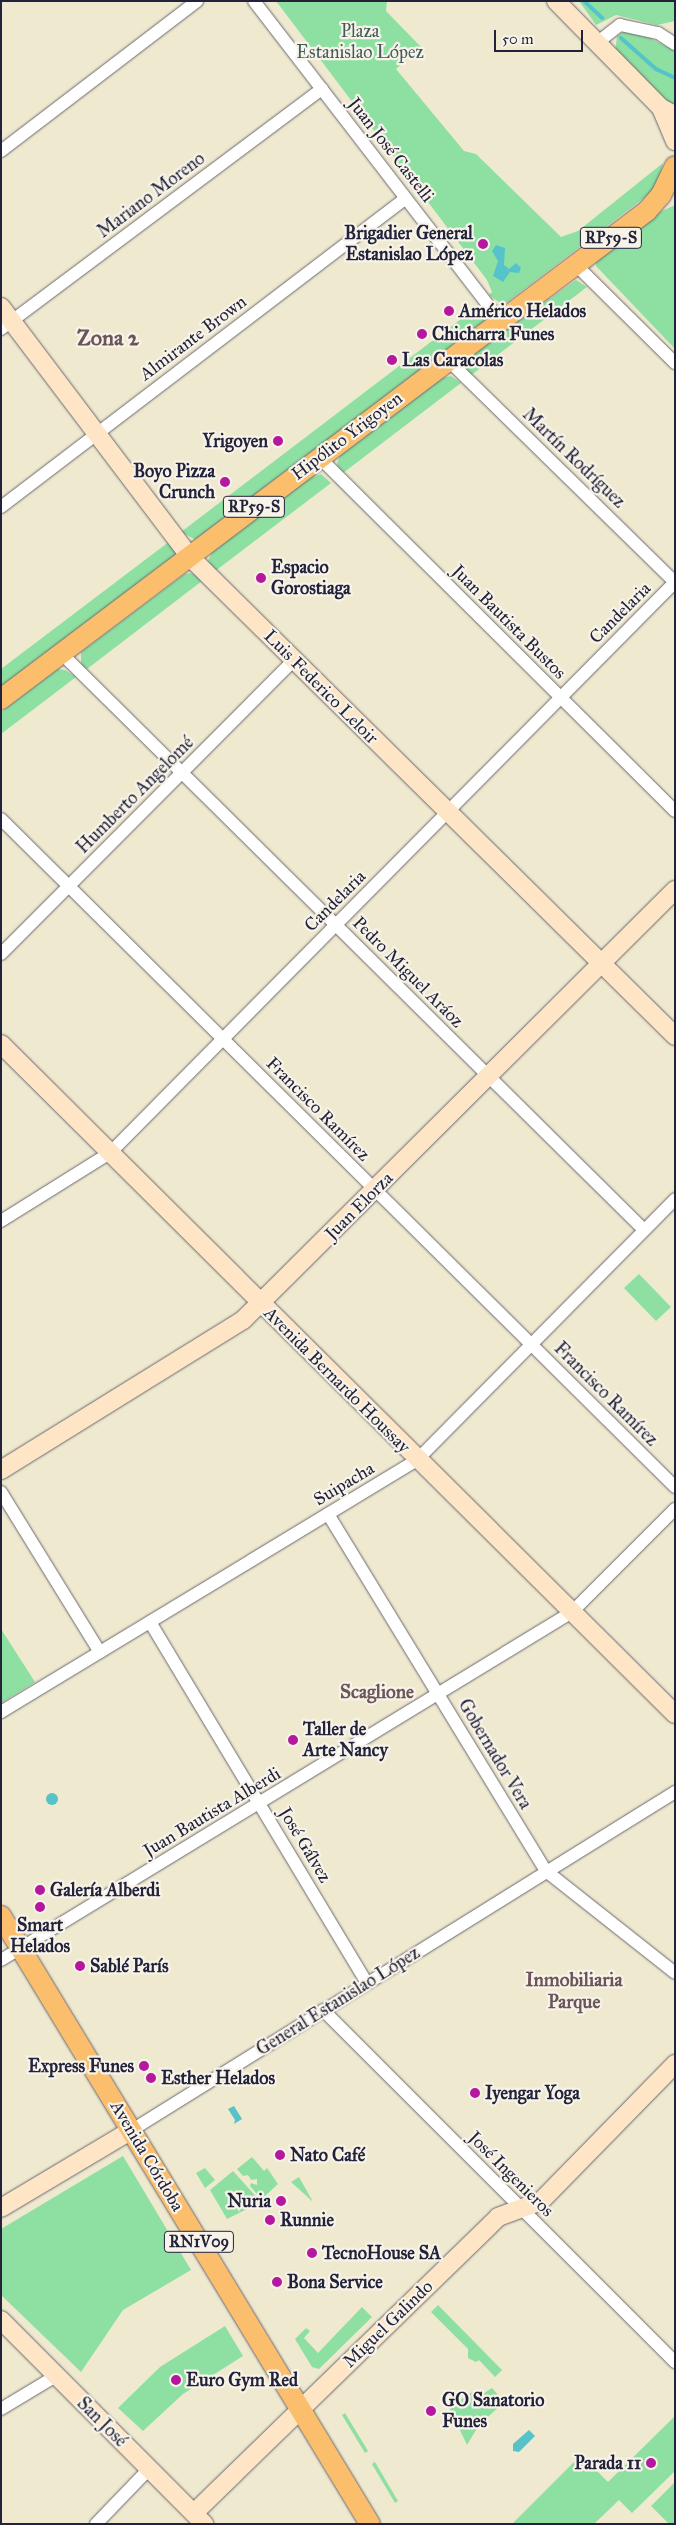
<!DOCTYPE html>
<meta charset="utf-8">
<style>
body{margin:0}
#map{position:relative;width:676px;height:2525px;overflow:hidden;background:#efe9d0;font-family:"IM FELL Great Primer",serif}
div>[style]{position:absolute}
.green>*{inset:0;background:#8de0a2}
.water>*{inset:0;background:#56c3ca}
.round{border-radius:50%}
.stream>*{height:4px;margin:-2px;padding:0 2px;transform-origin:2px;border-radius:2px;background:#56c3ca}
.roads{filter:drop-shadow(0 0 1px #6a686f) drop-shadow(0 0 1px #6a686f)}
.street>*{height:12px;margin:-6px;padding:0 6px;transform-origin:6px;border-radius:6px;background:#fff}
.secondary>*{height:18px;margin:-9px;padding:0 9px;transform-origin:9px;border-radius:9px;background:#fde5c5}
.primary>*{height:20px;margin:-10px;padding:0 10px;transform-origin:10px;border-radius:10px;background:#fabe6d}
.dots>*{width:14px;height:14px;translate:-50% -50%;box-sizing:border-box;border:2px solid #f7f3e8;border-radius:50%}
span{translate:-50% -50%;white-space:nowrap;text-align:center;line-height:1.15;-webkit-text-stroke:4.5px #f7f3e8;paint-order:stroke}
.shield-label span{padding:1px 4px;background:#f7f3e8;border:1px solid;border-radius:4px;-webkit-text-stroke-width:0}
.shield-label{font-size:16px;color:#22223b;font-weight:700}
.park-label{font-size:18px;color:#425b5a}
.street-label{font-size:18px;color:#22223b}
.poi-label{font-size:18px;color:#22223b;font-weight:700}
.right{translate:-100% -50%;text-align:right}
.left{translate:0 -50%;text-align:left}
.neighbourhood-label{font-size:19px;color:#6b545a;font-weight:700}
.district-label{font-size:22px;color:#6b545a;font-weight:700}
.frame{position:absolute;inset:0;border:2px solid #22223b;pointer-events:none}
.scale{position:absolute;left:494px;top:30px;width:89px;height:22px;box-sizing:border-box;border:2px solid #22223b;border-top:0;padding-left:6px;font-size:15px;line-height:18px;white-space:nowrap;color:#22223b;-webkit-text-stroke:4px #f7f3e8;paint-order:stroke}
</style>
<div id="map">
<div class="green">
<div style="clip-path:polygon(276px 1px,387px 1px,386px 11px,421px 47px,396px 69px,464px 151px,476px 154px,561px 237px,578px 231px,663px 163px,657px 188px,503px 305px,489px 295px,492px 292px,487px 280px)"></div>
<div style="clip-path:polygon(579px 1px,675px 1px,675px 21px,657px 25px,616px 15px,596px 25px)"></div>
<div style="clip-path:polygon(625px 31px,642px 34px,675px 51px,675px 111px,615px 53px,617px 36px)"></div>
<div style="clip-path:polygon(675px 205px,675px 349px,596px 266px,596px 259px,651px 216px)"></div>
<div style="clip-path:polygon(576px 280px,587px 287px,470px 376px,466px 371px,467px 360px,472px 355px)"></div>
<div style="clip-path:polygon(478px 306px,488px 320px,198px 541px,181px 532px)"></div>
<div style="clip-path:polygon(451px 376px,461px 383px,343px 473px,339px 469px,337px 464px,340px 455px,441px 378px)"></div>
<div style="clip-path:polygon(321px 474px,331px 483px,214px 572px,208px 561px,212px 552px,309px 478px)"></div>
<div style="clip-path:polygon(170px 541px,176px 551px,175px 557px,1px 689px,1px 669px)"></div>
<div style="clip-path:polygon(192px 573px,202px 581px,87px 669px,81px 665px,81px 652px,185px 574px)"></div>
<div style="clip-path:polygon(58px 669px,65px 670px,76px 677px,1px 734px,1px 712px)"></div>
<div style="clip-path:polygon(639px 1274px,671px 1307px,656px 1321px,624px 1288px)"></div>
<div style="clip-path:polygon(1px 1629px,35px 1682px,1px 1703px)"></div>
<div style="clip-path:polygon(123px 2156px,191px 2270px,123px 2310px,81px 2372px,1px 2295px,1px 2229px)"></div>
<div style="clip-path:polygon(252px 2157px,264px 2171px,267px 2168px,278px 2184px,265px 2196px,258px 2195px,250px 2186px,251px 2183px,257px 2185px,257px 2179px,251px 2180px,248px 2175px,243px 2176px,237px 2169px)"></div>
<div style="clip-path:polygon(205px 2168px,215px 2180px,205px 2188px,196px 2173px)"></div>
<div style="clip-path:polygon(233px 2171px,261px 2202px,227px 2219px,210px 2190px)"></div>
<div style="clip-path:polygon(299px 2177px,312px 2200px,312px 2201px,291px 2182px)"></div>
<div style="clip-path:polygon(438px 2305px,502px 2370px,495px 2377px,479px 2360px,476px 2362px,468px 2358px,468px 2349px,431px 2312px)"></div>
<div style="clip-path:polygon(362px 2307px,372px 2317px,319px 2369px,312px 2367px,295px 2339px,306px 2328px,310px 2331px,304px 2338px,318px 2353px)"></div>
<div style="clip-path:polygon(225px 2326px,243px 2356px,183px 2394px,143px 2431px,118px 2408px,160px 2367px)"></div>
<div style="clip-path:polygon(492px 2388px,501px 2398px,500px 2406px,479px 2425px,467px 2445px,449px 2407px,474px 2391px,478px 2397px)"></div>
<div style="clip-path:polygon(345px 2413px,368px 2451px,365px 2453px,342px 2415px)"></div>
<div style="clip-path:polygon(675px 2416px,675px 2471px,632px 2513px,619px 2500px,594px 2524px,512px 2524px,581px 2455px,608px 2482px)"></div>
<div style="clip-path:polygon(375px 2462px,398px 2501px,395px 2503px,372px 2464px)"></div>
<div style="clip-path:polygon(675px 2482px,675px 2524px,669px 2524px,651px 2506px)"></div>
</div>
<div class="water">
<div style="clip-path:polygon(496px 245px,505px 248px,504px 265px,509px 269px,516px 263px,521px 268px,519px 273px,510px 272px,503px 282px,493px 276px,498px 261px,492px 251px)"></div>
<div class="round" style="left:46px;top:1793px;width:12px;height:12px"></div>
<div style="clip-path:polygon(234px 2106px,242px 2119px,234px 2124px,235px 2120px,228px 2109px)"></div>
<div style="clip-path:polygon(529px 2430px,535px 2436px,519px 2452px,513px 2451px,513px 2444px)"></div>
</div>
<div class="stream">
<div style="left:584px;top:1px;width:25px;rotate:43deg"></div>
<div style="left:621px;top:38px;width:47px;rotate:41.5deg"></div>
<div style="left:656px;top:69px;width:21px;rotate:25deg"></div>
</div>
<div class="roads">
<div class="street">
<div style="left:254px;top:1px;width:403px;rotate:52.4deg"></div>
<div style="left:598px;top:42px;width:28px;rotate:-38deg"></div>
<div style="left:620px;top:25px;width:39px;rotate:12deg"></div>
<div style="left:658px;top:33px;width:20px;rotate:33deg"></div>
<div style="left:1px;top:151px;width:247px;rotate:-37.4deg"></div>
<div style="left:575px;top:264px;width:141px;rotate:44.7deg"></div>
<div style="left:1px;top:329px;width:401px;rotate:-36.8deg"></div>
<div style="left:448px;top:360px;width:318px;rotate:44.4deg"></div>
<div style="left:319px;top:457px;width:502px;rotate:44.84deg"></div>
<div style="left:1px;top:507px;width:509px;rotate:-37.34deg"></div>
<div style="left:61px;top:653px;width:820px;rotate:44.7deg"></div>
<div style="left:1px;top:819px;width:949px;rotate:44.74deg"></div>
<div style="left:1px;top:954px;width:415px;rotate:-45.1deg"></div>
<div style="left:1px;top:1221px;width:128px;rotate:-32deg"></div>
<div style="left:110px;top:1153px;width:803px;rotate:-45.3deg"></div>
<div style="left:1px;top:1492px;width:188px;rotate:58.3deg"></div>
<div style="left:328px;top:1514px;width:418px;rotate:58.6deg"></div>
<div style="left:546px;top:1871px;width:164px;rotate:38.3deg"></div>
<div style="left:150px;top:1622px;width:421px;rotate:59deg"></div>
<div style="left:1px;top:1712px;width:486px;rotate:-31.2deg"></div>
<div style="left:417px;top:1460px;width:367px;rotate:-45.3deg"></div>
<div style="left:1px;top:1960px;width:669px;rotate:-31.36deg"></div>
<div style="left:572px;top:1612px;width:146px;rotate:-45deg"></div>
<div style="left:323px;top:2010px;width:498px;rotate:45deg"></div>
<div style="left:132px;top:2130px;width:640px;rotate:-31.9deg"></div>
<div style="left:1px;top:2409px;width:64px;rotate:-31deg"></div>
<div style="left:96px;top:2524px;width:76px;rotate:-46.1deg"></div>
</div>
<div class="secondary">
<div style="left:556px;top:1px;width:150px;rotate:45.5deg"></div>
<div style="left:661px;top:108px;width:16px;rotate:27deg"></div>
<div style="left:661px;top:108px;width:36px;rotate:67deg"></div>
<div style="left:1px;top:307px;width:312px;rotate:52.9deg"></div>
<div style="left:189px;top:556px;width:683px;rotate:44.64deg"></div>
<div style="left:1px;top:1044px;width:950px;rotate:44.83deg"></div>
<div style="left:1px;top:1470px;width:285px;rotate:-31.8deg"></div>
<div style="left:243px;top:1320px;width:610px;rotate:-44.87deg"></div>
<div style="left:1px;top:2208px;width:152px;rotate:-30.8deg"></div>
<div style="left:1px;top:2320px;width:288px;rotate:45.1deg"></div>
<div style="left:194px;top:2513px;width:424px;rotate:-44.2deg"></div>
<div style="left:498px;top:2217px;width:46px;rotate:-20.4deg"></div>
<div style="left:541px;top:2201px;width:192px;rotate:-45.6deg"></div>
</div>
<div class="primary">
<div style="left:1px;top:699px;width:810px;rotate:-37.07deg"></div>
<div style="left:647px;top:211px;width:21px;rotate:-49deg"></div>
<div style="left:661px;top:195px;width:32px;rotate:-64deg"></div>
<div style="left:1px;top:1916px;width:711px;rotate:58.75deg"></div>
</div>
</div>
<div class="dots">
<div style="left:483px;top:244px;background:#b5179e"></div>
<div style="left:449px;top:311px;background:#b5179e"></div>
<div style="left:422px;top:334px;background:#b5179e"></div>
<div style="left:392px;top:360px;background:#b5179e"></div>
<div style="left:278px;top:441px;background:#b5179e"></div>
<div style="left:225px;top:482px;background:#b5179e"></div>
<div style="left:261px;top:578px;background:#b5179e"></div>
<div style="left:293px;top:1740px;background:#b5179e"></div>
<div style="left:40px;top:1890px;background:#b5179e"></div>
<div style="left:40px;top:1907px;background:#b5179e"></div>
<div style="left:80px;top:1966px;background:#b5179e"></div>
<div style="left:144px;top:2066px;background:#b5179e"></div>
<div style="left:151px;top:2078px;background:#b5179e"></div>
<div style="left:475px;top:2093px;background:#b5179e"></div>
<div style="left:280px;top:2155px;background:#b5179e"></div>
<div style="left:281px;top:2201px;background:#b5179e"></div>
<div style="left:270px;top:2220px;background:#b5179e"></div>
<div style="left:312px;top:2253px;background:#b5179e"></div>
<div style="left:277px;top:2282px;background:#b5179e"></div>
<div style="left:176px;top:2380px;background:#b5179e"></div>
<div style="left:431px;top:2411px;background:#b5179e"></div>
<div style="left:651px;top:2463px;background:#b5179e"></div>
</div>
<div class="shield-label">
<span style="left:611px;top:238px">RP59-S</span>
<span style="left:254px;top:507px">RP59-S</span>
<span style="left:199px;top:2242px">RN1V09</span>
</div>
<div class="park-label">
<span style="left:360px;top:42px">Plaza<br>Estanislao López</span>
</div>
<div class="street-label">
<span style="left:391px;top:150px;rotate:52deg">Juan José Castelli</span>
<span style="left:151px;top:195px;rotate:-37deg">Mariano Moreno</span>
<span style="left:193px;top:338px;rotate:-37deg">Almirante Brown</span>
<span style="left:347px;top:436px;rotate:-37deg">Hipólito Yrigoyen</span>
<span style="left:574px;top:458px;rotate:44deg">Martín Rodríguez</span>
<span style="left:620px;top:613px;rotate:-45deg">Candelaria</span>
<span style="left:509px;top:622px;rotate:45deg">Juan Bautista Bustos</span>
<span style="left:321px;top:687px;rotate:45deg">Luis Federico Leloir</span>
<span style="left:135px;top:795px;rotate:-45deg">Humberto Angelomé</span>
<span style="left:335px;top:901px;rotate:-45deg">Candelaria</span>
<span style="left:408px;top:972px;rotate:45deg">Pedro Miguel Aráoz</span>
<span style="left:318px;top:1109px;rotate:45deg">Francisco Ramírez</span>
<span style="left:359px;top:1206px;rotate:-45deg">Juan Elorza</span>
<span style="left:337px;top:1380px;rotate:45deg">Avenida Bernardo Houssay</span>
<span style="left:606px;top:1394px;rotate:45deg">Francisco Ramírez</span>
<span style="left:344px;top:1484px;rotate:-31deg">Suipacha</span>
<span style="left:495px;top:1754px;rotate:59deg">Gobernador Vera</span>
<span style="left:212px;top:1812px;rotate:-31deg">Juan Bautista Alberdi</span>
<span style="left:305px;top:1845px;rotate:59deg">José Gálvez</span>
<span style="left:338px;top:2001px;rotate:-32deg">General Estanislao López</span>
<span style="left:147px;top:2156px;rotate:59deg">Avenida Córdoba</span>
<span style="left:511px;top:2174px;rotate:45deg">José Ingenieros</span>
<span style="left:388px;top:2324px;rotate:-44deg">Miguel Galindo</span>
<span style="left:102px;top:2422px;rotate:45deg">San José</span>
</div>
<div class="poi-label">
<span class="right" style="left:473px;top:244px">Brigadier General<br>Estanislao López</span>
<span class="left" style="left:459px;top:311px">Américo Helados</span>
<span class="left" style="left:432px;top:334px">Chicharra Funes</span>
<span class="left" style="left:402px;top:360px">Las Caracolas</span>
<span class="right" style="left:268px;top:441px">Yrigoyen</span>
<span class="right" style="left:215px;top:482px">Boyo Pizza<br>Crunch</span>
<span class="left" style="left:271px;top:578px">Espacio<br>Gorostiaga</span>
<span class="left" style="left:303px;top:1740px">Taller de<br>Arte Nancy</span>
<span class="left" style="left:50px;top:1890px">Galería Alberdi</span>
<span style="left:40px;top:1936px">Smart<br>Helados</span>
<span class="left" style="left:90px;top:1966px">Sablé París</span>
<span class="right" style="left:134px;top:2066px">Express Funes</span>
<span class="left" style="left:161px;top:2078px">Esther Helados</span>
<span class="left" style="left:485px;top:2093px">Iyengar Yoga</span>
<span class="left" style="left:290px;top:2155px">Nato Café</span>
<span class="right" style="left:271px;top:2201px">Nuria</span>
<span class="left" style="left:280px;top:2220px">Runnie</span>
<span class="left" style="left:322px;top:2253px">TecnoHouse SA</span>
<span class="left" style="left:287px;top:2282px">Bona Service</span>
<span class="left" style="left:186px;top:2380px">Euro Gym Red</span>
<span class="left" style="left:442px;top:2411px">GO Sanatorio<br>Funes</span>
<span class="right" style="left:641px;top:2463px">Parada 11</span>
</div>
<div class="neighbourhood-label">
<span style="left:377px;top:1692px">Scaglione</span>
<span style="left:574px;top:1991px">Inmobiliaria<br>Parque</span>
</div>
<div class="district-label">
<span style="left:108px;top:338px">Zona 2</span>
</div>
<div class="frame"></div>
<div class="scale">50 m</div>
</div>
